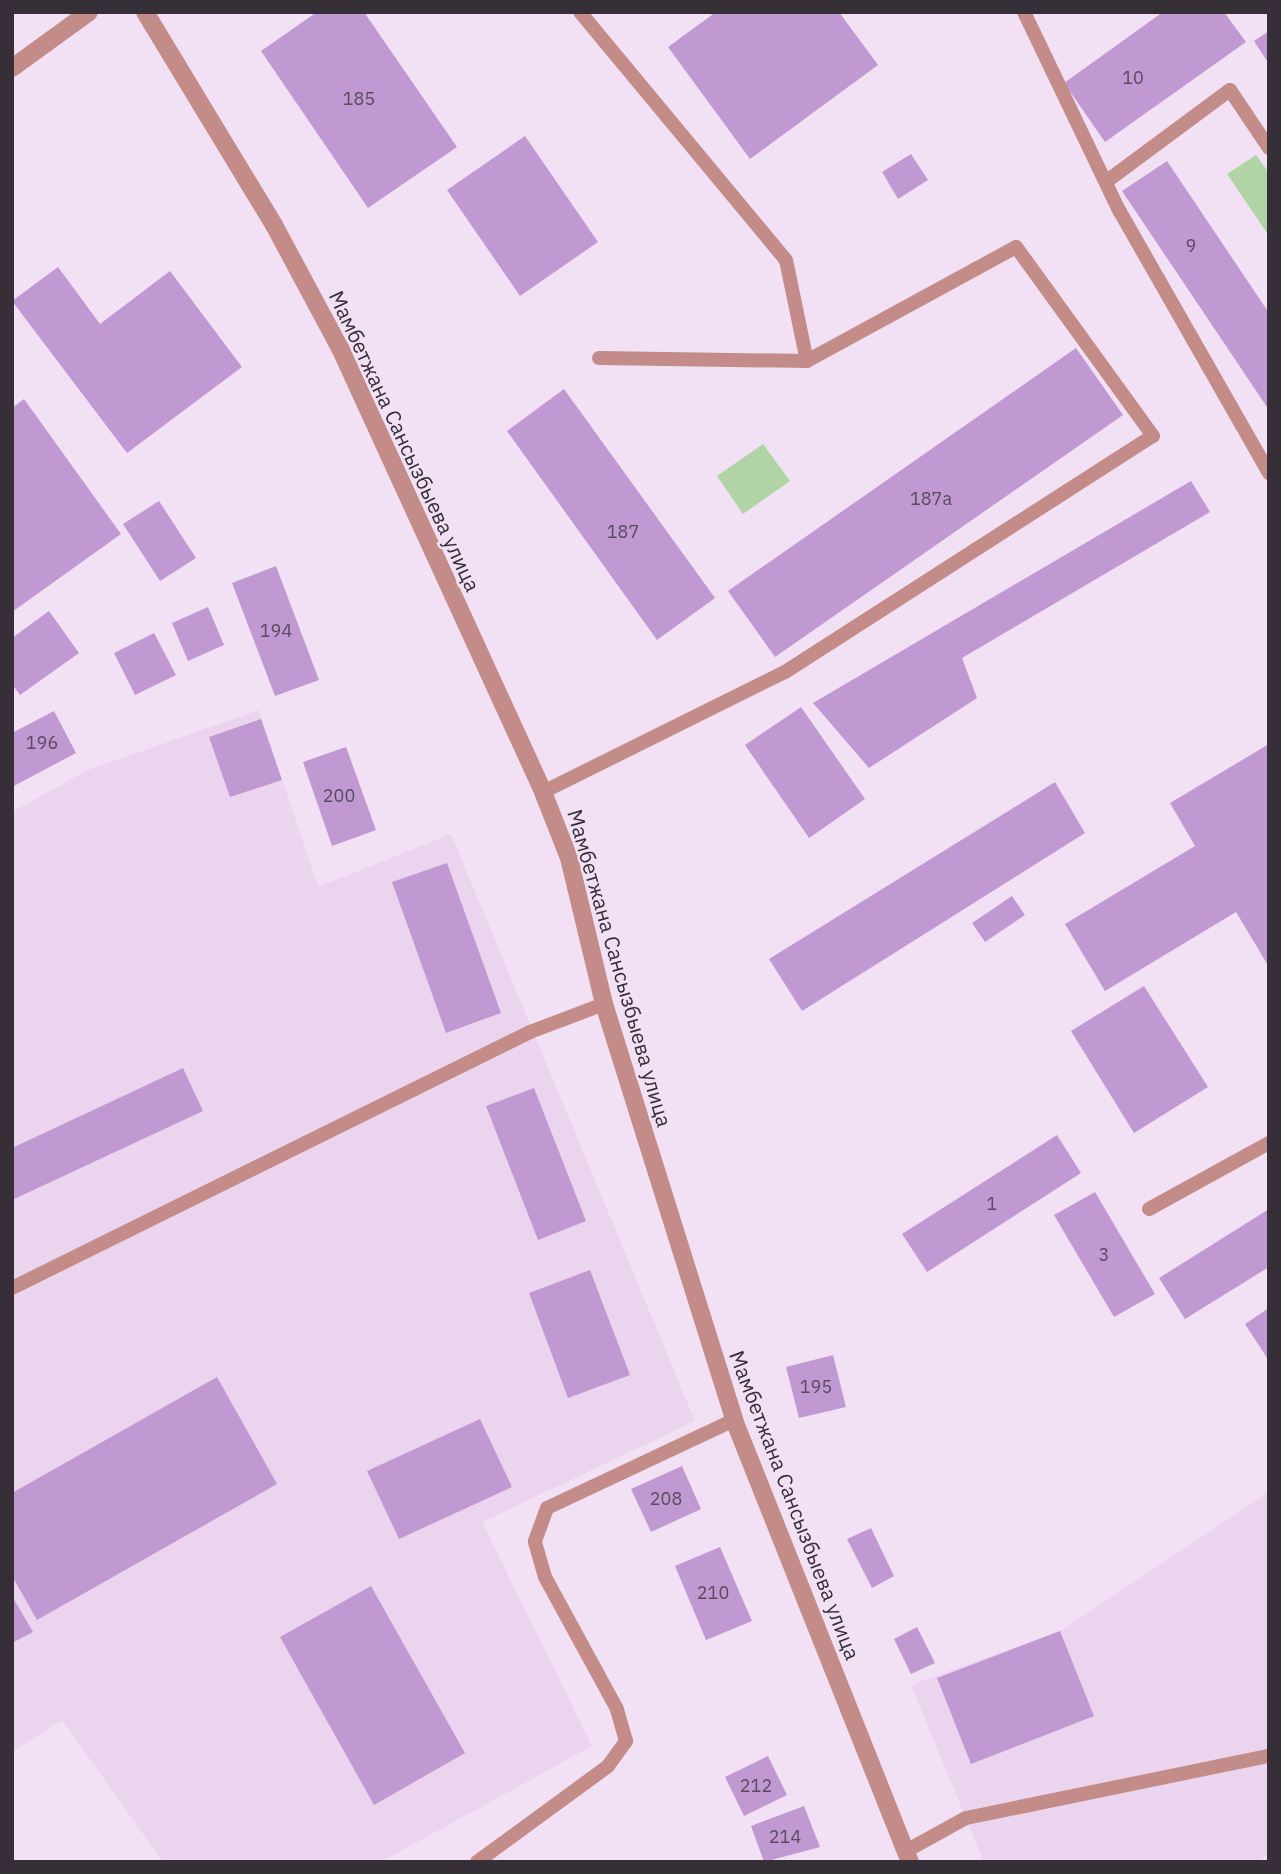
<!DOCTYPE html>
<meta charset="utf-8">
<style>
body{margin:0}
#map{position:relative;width:1281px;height:1874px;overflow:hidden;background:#f2e1f5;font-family:"IBM Plex Sans",sans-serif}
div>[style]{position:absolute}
.built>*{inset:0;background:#ebd4ee}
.green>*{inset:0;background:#b1d4a7}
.building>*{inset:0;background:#c199d2}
.service>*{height:14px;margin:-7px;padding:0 7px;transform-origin:7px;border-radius:7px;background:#c38c88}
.minor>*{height:18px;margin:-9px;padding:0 9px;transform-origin:9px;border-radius:9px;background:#c38c88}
.tertiary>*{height:18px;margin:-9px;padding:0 9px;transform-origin:9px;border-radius:9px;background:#c38c88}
span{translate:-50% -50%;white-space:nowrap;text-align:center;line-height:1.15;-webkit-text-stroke:5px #f2e1f5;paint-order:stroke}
.number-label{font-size:18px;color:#594a5e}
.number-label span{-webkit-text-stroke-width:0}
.street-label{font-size:21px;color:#362f37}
.frame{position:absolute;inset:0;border:14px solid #362f37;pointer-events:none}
</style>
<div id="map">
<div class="built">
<div style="clip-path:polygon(259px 710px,318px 887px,451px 834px,695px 1421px,482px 1522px,592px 1746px,381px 1862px,163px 1862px,62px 1720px,12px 1752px,12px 812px,88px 770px)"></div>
<div style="clip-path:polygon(1269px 1492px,1269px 1853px,1258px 1862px,984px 1862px,911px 1685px,1060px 1631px)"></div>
</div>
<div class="green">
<div style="clip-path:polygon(1256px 155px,1269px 173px,1269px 236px,1227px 174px)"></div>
<div style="clip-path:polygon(763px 444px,790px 481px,743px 514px,717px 476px)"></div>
</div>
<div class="building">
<div style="clip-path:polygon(317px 12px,364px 12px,457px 147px,368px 208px,261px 51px)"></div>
<div style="clip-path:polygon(716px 12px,839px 12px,878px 65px,750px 159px,668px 47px)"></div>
<div style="clip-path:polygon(1163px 12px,1224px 12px,1246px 42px,1105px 142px,1064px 83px)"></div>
<div style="clip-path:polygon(1269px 31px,1269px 64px,1254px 41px)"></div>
<div style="clip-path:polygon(525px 136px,598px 242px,520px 296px,447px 190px)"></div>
<div style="clip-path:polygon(911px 154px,928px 180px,898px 199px,882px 172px)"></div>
<div style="clip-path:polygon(1167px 161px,1269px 313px,1269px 410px,1122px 191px)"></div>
<div style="clip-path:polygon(58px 267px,100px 324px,170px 271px,242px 367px,127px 453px,12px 301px)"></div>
<div style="clip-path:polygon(1076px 348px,1123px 415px,775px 657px,728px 591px)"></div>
<div style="clip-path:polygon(564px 389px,715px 598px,657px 640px,507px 431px)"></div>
<div style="clip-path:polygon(24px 399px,121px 534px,12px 612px,12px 408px)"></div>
<div style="clip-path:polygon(1191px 481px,1210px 512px,962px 658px,977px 698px,869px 768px,813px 703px)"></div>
<div style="clip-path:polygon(159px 501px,196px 558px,160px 581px,123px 524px)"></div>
<div style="clip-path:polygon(276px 566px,319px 680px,275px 696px,232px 583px)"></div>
<div style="clip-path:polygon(208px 607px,224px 645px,188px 661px,172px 623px)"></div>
<div style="clip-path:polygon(49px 611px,79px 653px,20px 695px,12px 684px,12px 638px)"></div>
<div style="clip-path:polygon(154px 633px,176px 675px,135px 695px,114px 653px)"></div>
<div style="clip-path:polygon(801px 707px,865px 799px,809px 838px,745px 745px)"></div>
<div style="clip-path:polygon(54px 711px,76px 753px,12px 787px,12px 733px)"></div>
<div style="clip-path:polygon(261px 719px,282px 780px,230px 797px,209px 737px)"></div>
<div style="clip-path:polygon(1269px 744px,1269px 967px,1236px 912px,1105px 991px,1065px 924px,1195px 846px,1170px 803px)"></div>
<div style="clip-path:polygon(346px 747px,376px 830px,332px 846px,303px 762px)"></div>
<div style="clip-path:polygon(1055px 782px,1085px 833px,802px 1011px,769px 959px)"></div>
<div style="clip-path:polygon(447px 863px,501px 1013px,446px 1033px,392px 882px)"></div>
<div style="clip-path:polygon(1012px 896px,1025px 915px,985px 942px,972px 923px)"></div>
<div style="clip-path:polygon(1144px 986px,1208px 1087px,1134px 1133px,1071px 1031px)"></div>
<div style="clip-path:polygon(183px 1068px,203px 1111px,12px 1200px,12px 1148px)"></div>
<div style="clip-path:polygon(534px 1088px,586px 1221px,538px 1240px,486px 1106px)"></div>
<div style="clip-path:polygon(1057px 1135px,1081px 1173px,927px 1272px,902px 1234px)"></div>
<div style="clip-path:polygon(1095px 1192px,1155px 1294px,1114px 1317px,1054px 1215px)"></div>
<div style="clip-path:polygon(1269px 1209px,1269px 1267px,1185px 1319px,1159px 1278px)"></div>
<div style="clip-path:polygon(590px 1270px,630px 1375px,568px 1398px,529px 1293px)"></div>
<div style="clip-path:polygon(1269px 1308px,1269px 1361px,1245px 1324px)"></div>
<div style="clip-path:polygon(833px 1355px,846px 1407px,799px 1418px,786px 1367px)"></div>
<div style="clip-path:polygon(217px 1377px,277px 1484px,37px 1620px,12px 1576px,12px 1493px)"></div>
<div style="clip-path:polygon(480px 1419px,512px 1487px,399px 1539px,367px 1471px)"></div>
<div style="clip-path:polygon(682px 1466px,701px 1509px,651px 1532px,631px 1489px)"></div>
<div style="clip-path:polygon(871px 1528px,894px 1576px,872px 1588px,847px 1539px)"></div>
<div style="clip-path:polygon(720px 1547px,752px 1621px,706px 1640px,675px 1566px)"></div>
<div style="clip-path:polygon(371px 1586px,465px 1753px,374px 1805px,280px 1637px)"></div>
<div style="clip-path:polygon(12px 1596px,33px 1632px,12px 1643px)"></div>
<div style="clip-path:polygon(917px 1627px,935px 1663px,911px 1674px,894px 1639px)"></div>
<div style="clip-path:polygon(1060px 1631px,1094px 1716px,971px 1764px,937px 1678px)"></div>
<div style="clip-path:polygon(768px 1756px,787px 1795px,744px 1816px,725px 1777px)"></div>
<div style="clip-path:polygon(804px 1806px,820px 1847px,764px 1862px,751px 1826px)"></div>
</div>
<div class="service">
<div style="left:580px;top:12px;width:322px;rotate:50.3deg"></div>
<div style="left:786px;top:260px;width:103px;rotate:78.3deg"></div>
<div style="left:1024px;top:12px;width:220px;rotate:64.4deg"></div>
<div style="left:1119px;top:210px;width:303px;rotate:60.3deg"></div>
<div style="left:1107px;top:181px;width:153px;rotate:-36.5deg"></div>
<div style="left:1230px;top:90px;width:70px;rotate:56.1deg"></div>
<div style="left:543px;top:792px;width:270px;rotate:-26.4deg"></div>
<div style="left:785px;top:672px;width:437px;rotate:-32.7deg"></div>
<div style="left:1153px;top:436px;width:233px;rotate:-125.9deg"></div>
<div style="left:1016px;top:247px;width:238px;rotate:151.4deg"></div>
<div style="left:807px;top:361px;width:208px;rotate:-179.2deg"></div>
<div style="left:1149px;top:1209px;width:137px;rotate:-28.8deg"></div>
<div style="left:12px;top:1288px;width:578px;rotate:-26.3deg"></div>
<div style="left:530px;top:1032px;width:79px;rotate:-20.7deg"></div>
<div style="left:906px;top:1851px;width:68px;rotate:-28.8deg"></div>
<div style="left:966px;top:1818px;width:309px;rotate:-11.6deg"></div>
<div style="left:477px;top:1862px;width:162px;rotate:-36.2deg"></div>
<div style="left:608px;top:1766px;width:31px;rotate:-54deg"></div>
<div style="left:626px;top:1741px;width:33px;rotate:-106deg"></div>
<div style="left:617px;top:1709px;width:150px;rotate:-118.6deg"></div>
<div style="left:545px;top:1577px;width:37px;rotate:-106deg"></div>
<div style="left:535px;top:1541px;width:35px;rotate:-70deg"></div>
<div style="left:547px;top:1508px;width:207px;rotate:-25.2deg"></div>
</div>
<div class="minor">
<div style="left:145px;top:12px;width:249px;rotate:58.8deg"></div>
<div style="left:274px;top:225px;width:140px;rotate:61.8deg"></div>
<div style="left:340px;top:348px;width:488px;rotate:65.4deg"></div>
<div style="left:543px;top:792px;width:71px;rotate:68.5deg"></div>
<div style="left:569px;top:858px;width:150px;rotate:76.5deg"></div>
<div style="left:604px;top:1004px;width:436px;rotate:72.6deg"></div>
<div style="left:734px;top:1420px;width:476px;rotate:68.3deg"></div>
</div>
<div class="tertiary">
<div style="left:12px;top:68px;width:95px;rotate:-36deg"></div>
</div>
<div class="number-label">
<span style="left:1133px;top:78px">10</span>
<span style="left:359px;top:99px">185</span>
<span style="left:1191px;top:246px">9</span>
<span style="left:931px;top:499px">187а</span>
<span style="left:623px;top:532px">187</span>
<span style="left:276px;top:631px">194</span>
<span style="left:42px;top:743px">196</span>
<span style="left:339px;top:796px">200</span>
<span style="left:992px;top:1204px">1</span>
<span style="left:1104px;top:1255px">3</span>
<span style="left:816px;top:1387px">195</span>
<span style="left:666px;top:1499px">208</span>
<span style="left:713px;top:1593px">210</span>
<span style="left:756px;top:1786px">212</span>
<span style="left:785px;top:1837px">214</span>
</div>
<div class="street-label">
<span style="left:405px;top:441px;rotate:65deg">Мамбетжана Сансызбыева улица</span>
<span style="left:620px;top:968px;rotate:74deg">Мамбетжана Сансызбыева улица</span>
<span style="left:795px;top:1505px;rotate:69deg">Мамбетжана Сансызбыева улица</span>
</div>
<div class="frame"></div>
</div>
